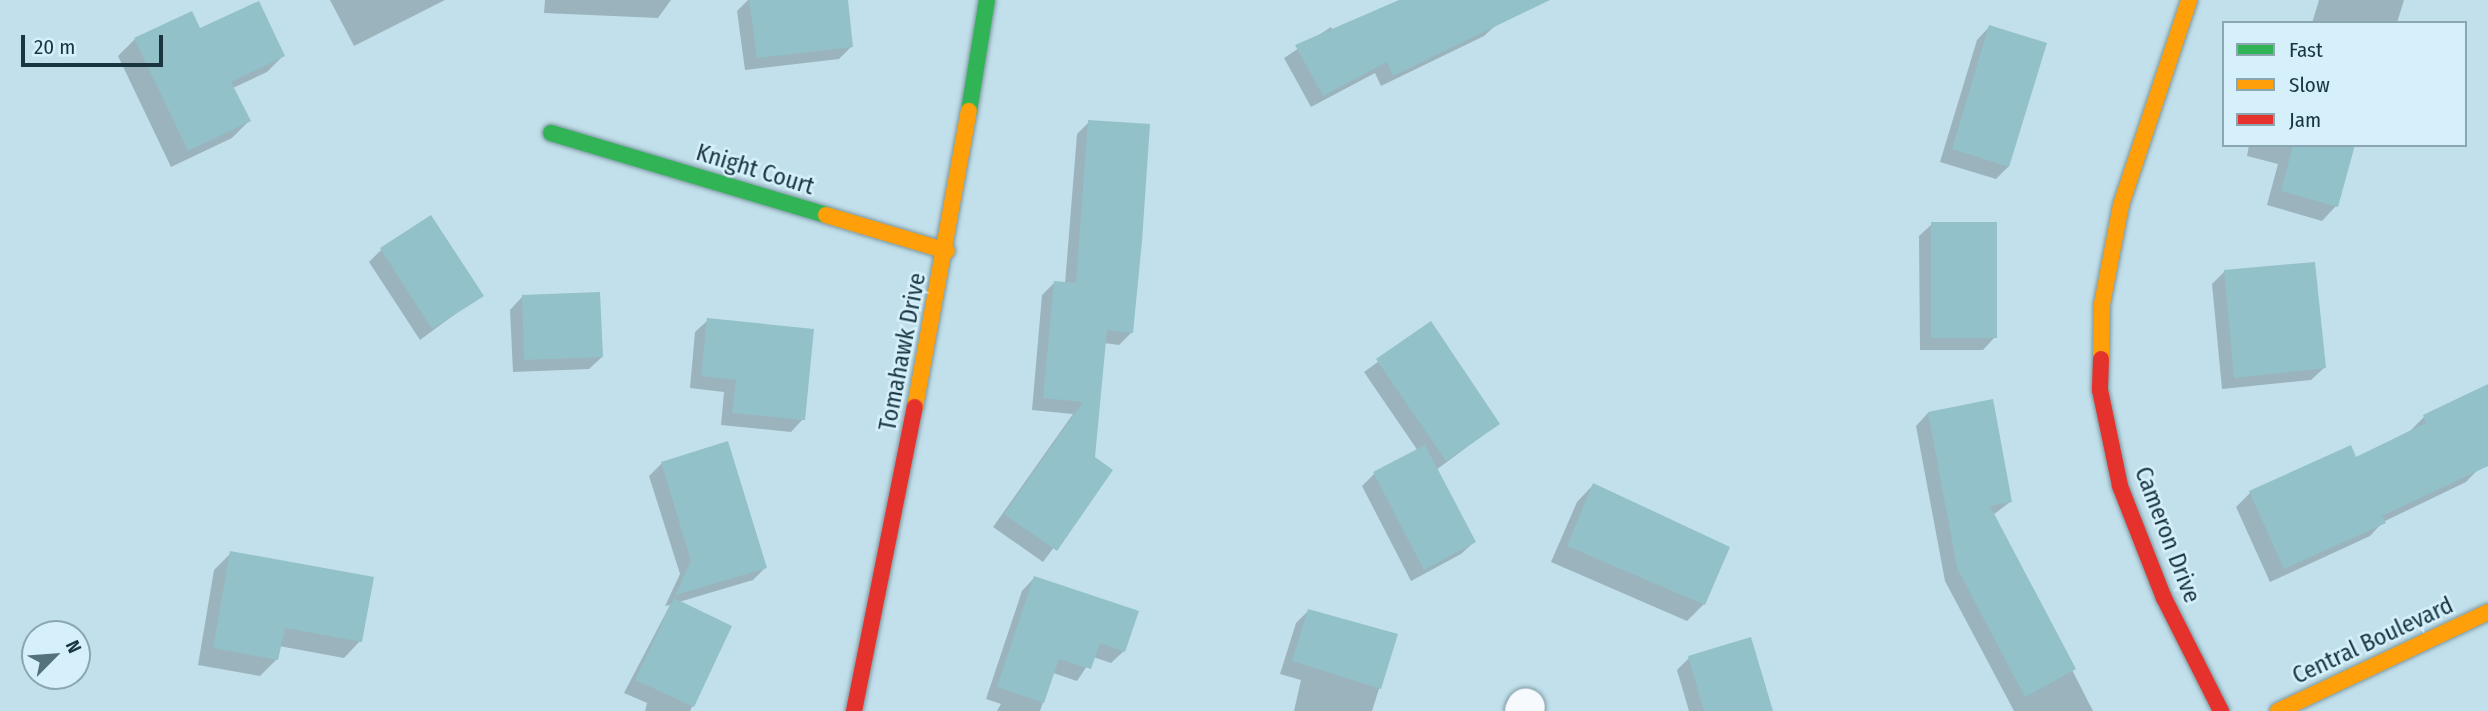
<!DOCTYPE html>
<style>
body{margin:0}
#map{position:relative;width:2488px;height:711px;overflow:hidden;background:#c2e0eb;font-family:"Fira Sans Condensed",sans-serif}
div>[style]{position:absolute}
.shadow>*{inset:0;background:#0003}
.building>*{inset:0;background:#92c1c9}
.roads{filter:drop-shadow(0 0 2px #7b97a0) drop-shadow(0 0 2px #7b97a0)}
.street>*{height:38px;margin:-19px;padding:0 19px;transform-origin:19px;border-radius:19px;background:#f6fafc}
.fast>*{height:16px;margin:-8px;padding:0 8px;transform-origin:8px;border-radius:8px;background:#30b455}
.slow>*{height:16px;margin:-8px;padding:0 8px;transform-origin:8px;border-radius:8px;background:#ff9f0a}
.jam>*{height:16px;margin:-8px;padding:0 8px;transform-origin:8px;border-radius:8px;background:#e5322d}
span{translate:-50% -50%;white-space:nowrap;text-align:center;line-height:1.15;-webkit-text-stroke:5px #d6f0fb;paint-order:stroke}
.street-label{font-size:24px;color:#193640}
.legend{position:absolute;left:2222px;top:21px;width:245px;height:126px;box-sizing:border-box;background:#d6f0fb;border:2px solid #8aa6b0;margin:0;padding:9px 12px;list-style:none;font-size:21px;color:#193640}
.legend li{display:flex;align-items:center;gap:14px;height:35px}
.legend b{width:35px;border:2px solid #8aa6b0}
.north{position:absolute;left:21px;top:620px;width:70px;height:70px;box-sizing:border-box;background:#d6f0fb;border:2px solid #8aa6b0;border-radius:50%;rotate:65deg;font-size:19px;font-weight:700;line-height:28px;text-align:center;color:#193640}
.north::after{content:'';display:block;margin:auto;width:24px;height:32px;background:#54727c;clip-path:polygon(50% 0,100% 100%,50% 72%,0 100%)}
.scale{position:absolute;left:21px;top:35px;width:142px;height:32px;box-sizing:border-box;border:4px solid #193640;border-top:0;padding-left:9px;font-size:21px;line-height:24px;white-space:nowrap;color:#193640;-webkit-text-stroke:5px #d6f0fb;paint-order:stroke}
</style>
<div id="map">
<div class="shadow">
<div style="clip-path:polygon(330px 0,445px 0,354px 46px)"></div>
<div style="clip-path:polygon(545px 0,671px 0,658px 18px,544px 13px)"></div>
<div style="clip-path:polygon(748px 0,846px 0,852px 46px,839px 59px,745px 70px,737px 11px)"></div>
<div style="clip-path:polygon(1405px 0,1545px 0,1496px 25px,1484px 36px,1381px 86px,1375px 73px,1311px 107px,1284px 58px,1331px 27px,1334px 33px)"></div>
<div style="clip-path:polygon(2319px 0,2404px 0,2397px 23px,2312px 23px)"></div>
<div style="clip-path:polygon(1989px 27px,2008px 167px,1996px 179px,1940px 162px,1977px 40px)"></div>
<div style="clip-path:polygon(200px 30px,283px 56px,267px 72px,233px 88px,249px 121px,232px 138px,171px 167px,118px 56px,135px 39px)"></div>
<div style="clip-path:polygon(1089px 122px,1132px 332px,1119px 345px,1104px 343px,1093px 458px,1111px 471px,1043px 562px,993px 527px,1073px 414px,1032px 410px,1042px 295px,1054px 283px,1065px 284px,1077px 134px)"></div>
<div style="clip-path:polygon(2249px 145px,2353px 145px,2336px 206px,2322px 221px,2267px 205px,2278px 164px,2247px 156px)"></div>
<div style="clip-path:polygon(1932px 224px,1995px 337px,1983px 350px,1920px 350px,1919px 236px)"></div>
<div style="clip-path:polygon(381px 250px,481px 295px,420px 340px,369px 262px)"></div>
<div style="clip-path:polygon(2224px 272px,2324px 368px,2311px 380px,2222px 389px,2212px 284px)"></div>
<div style="clip-path:polygon(522px 297px,602px 357px,589px 369px,513px 372px,510px 310px)"></div>
<div style="clip-path:polygon(708px 320px,803px 419px,791px 432px,721px 425px,724px 392px,690px 388px,695px 332px)"></div>
<div style="clip-path:polygon(1430px 324px,1498px 424px,1436px 470px,1474px 542px,1461px 554px,1411px 581px,1362px 486px,1374px 474px,1418px 451px,1364px 372px)"></div>
<div style="clip-path:polygon(2488px 386px,2488px 459px,2466px 482px,2383px 522px,2370px 536px,2270px 582px,2236px 507px,2250px 493px,2350px 448px,2355px 459px,2410px 431px,2424px 417px)"></div>
<div style="clip-path:polygon(1928px 413px,2010px 502px,1993px 515px,2093px 711px,2014px 711px,1945px 581px,1916px 426px)"></div>
<div style="clip-path:polygon(662px 463px,765px 568px,753px 580px,679px 602px,730px 627px,690px 711px,645px 711px,647px 703px,624px 693px,670px 605px,665px 606px,680px 574px,649px 476px)"></div>
<div style="clip-path:polygon(1593px 485px,1704px 604px,1687px 621px,1551px 562px,1577px 502px)"></div>
<div style="clip-path:polygon(231px 553px,360px 641px,344px 658px,279px 646px,277px 659px,260px 676px,198px 665px,214px 570px)"></div>
<div style="clip-path:polygon(1034px 578px,1124px 651px,1111px 663px,1093px 657px,1077px 681px,1053px 673px,1040px 711px,997px 711px,1001px 704px,986px 699px,1022px 591px)"></div>
<div style="clip-path:polygon(1308px 611px,1396px 635px,1372px 711px,1294px 711px,1301px 680px,1280px 674px,1296px 623px)"></div>
<div style="clip-path:polygon(1689px 658px,1771px 711px,1689px 711px,1677px 670px)"></div>
</div>
<div class="building">
<div style="clip-path:polygon(749px 0,848px 0,853px 47px,757px 58px)"></div>
<div style="clip-path:polygon(1399px 0,1550px 0,1393px 76px,1387px 62px,1323px 96px,1295px 45px)"></div>
<div style="clip-path:polygon(259px 1px,285px 56px,231px 82px,251px 121px,188px 151px,134px 38px,192px 11px,200px 28px)"></div>
<div style="clip-path:polygon(1989px 25px,2047px 43px,2009px 167px,1952px 149px)"></div>
<div style="clip-path:polygon(1088px 120px,1150px 124px,1142px 241px,1133px 333px,1107px 330px,1095px 457px,1113px 470px,1057px 551px,1004px 514px,1083px 402px,1043px 398px,1054px 281px,1076px 283px)"></div>
<div style="clip-path:polygon(2293px 145px,2355px 145px,2338px 207px,2281px 191px)"></div>
<div style="clip-path:polygon(431px 215px,484px 296px,432px 329px,380px 248px)"></div>
<div style="clip-path:polygon(1931px 222px,1997px 222px,1997px 338px,1931px 338px)"></div>
<div style="clip-path:polygon(2315px 262px,2326px 368px,2234px 378px,2224px 270px)"></div>
<div style="clip-path:polygon(600px 292px,603px 357px,524px 360px,522px 295px)"></div>
<div style="clip-path:polygon(707px 318px,814px 329px,805px 420px,732px 413px,736px 380px,701px 376px)"></div>
<div style="clip-path:polygon(1431px 321px,1500px 424px,1446px 461px,1376px 359px)"></div>
<div style="clip-path:polygon(2488px 384px,2488px 466px,2382px 516px,2386px 523px,2284px 569px,2249px 491px,2351px 445px,2356px 457px,2426px 423px,2423px 415px)"></div>
<div style="clip-path:polygon(1993px 399px,2012px 502px,1990px 506px,2076px 669px,2025px 697px,1957px 568px,1928px 412px)"></div>
<div style="clip-path:polygon(728px 441px,767px 568px,675px 595px,691px 561px,661px 462px)"></div>
<div style="clip-path:polygon(1425px 445px,1476px 542px,1424px 570px,1373px 472px)"></div>
<div style="clip-path:polygon(1593px 483px,1730px 547px,1705px 605px,1567px 546px)"></div>
<div style="clip-path:polygon(230px 551px,374px 577px,362px 642px,285px 628px,278px 660px,213px 648px)"></div>
<div style="clip-path:polygon(1034px 576px,1139px 611px,1125px 652px,1100px 643px,1091px 669px,1059px 659px,1044px 703px,997px 687px)"></div>
<div style="clip-path:polygon(674px 598px,732px 626px,694px 707px,635px 680px)"></div>
<div style="clip-path:polygon(1308px 609px,1398px 634px,1381px 689px,1292px 661px)"></div>
<div style="clip-path:polygon(1751px 637px,1773px 711px,1704px 711px,1688px 656px)"></div>
</div>
<div class="roads">
<div class="street">
<div style="left:1524px;top:711px;width:4px;rotate:-63deg"></div>
</div>
<div class="fast">
<div style="left:969px;top:111px;width:112px;rotate:-80.8deg"></div>
<div style="left:551px;top:133px;width:287px;rotate:16.6deg"></div>
</div>
<div class="slow">
<div style="left:826px;top:215px;width:126px;rotate:16.6deg"></div>
<div style="left:2101px;top:359px;width:55px;rotate:-89deg"></div>
<div style="left:2102px;top:304px;width:101px;rotate:-79.1deg"></div>
<div style="left:2121px;top:205px;width:216px;rotate:-71.6deg"></div>
<div style="left:915px;top:407px;width:301px;rotate:-79.7deg"></div>
<div style="left:2278px;top:711px;width:232px;rotate:-25.2deg"></div>
</div>
<div class="jam">
<div style="left:2101px;top:359px;width:31px;rotate:92deg"></div>
<div style="left:2100px;top:390px;width:98px;rotate:78.2deg"></div>
<div style="left:2120px;top:486px;width:120px;rotate:68.6deg"></div>
<div style="left:2164px;top:598px;width:127px;rotate:63.2deg"></div>
<div style="left:854px;top:711px;width:310px;rotate:-78.7deg"></div>
</div>
</div>
<div class="street-label">
<span style="left:755px;top:170px;rotate:17deg">Knight Court</span>
<span style="left:903px;top:352px;rotate:-79deg">Tomahawk Drive</span>
<span style="left:2167px;top:535px;rotate:69deg">Cameron Drive</span>
<span style="left:2373px;top:641px;rotate:-25deg">Central Boulevard</span>
</div>
<ul class="legend">
<li><b style="height:9px;background:#30b455"></b>Fast</li>
<li><b style="height:9px;background:#ff9f0a"></b>Slow</li>
<li><b style="height:9px;background:#e5322d"></b>Jam</li>
</ul>
<div class="north">N</div>
<div class="scale">20 m</div>
</div>
